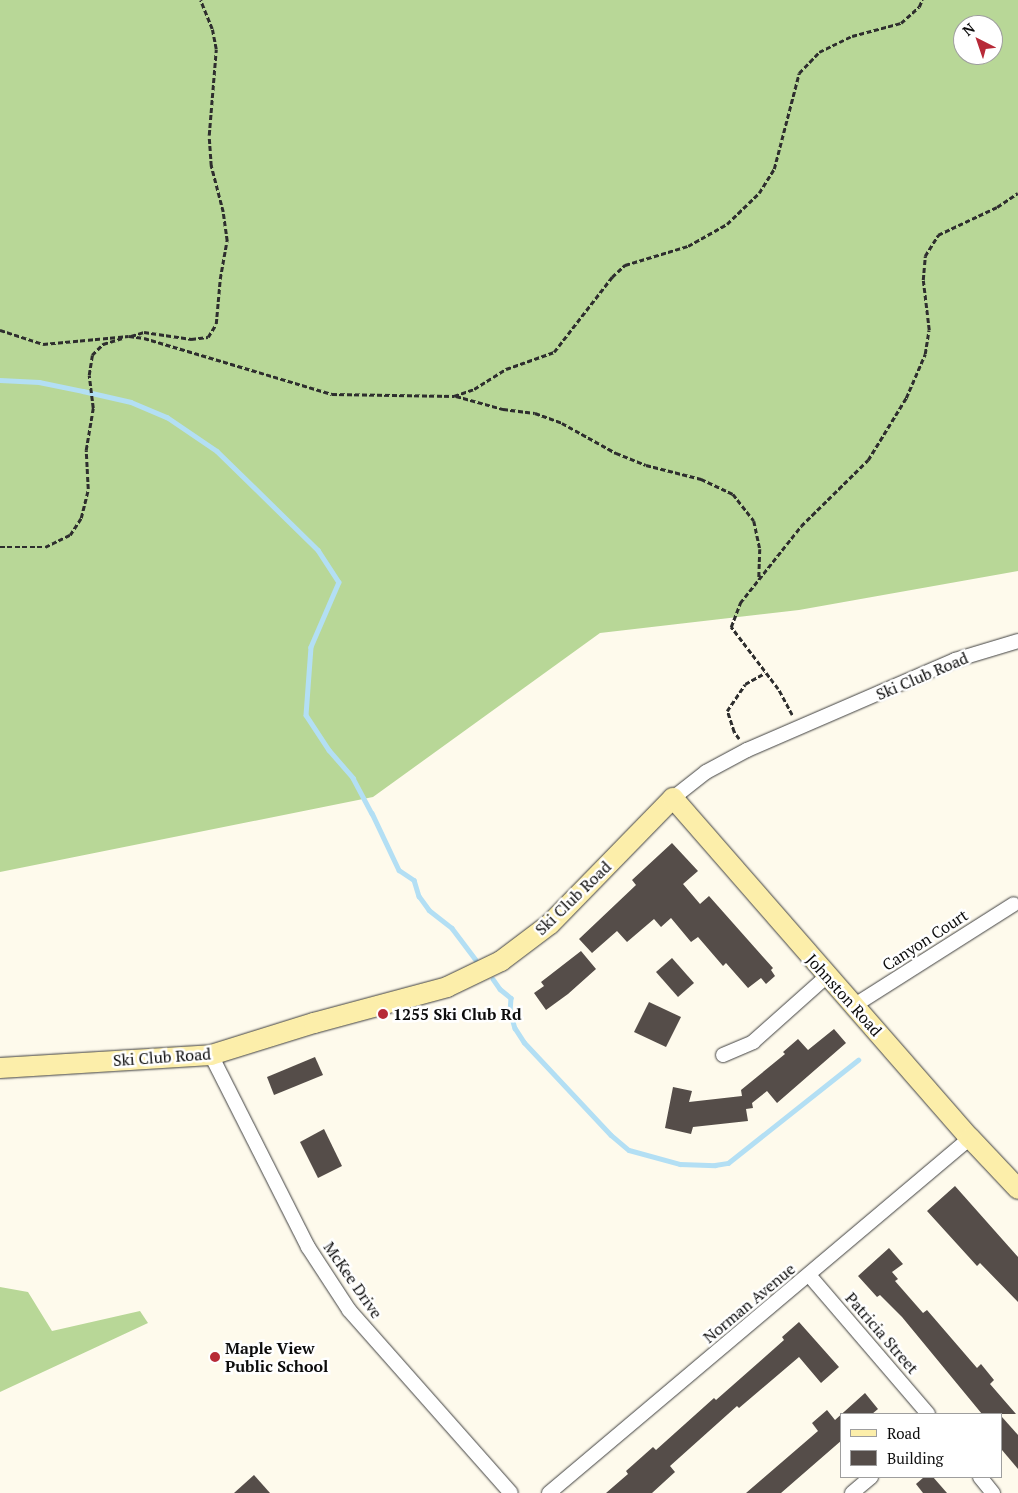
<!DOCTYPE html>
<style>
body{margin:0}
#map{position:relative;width:1018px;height:1493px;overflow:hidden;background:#fefaec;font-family:"PT Serif",serif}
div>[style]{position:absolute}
.forest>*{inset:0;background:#b8d797}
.stream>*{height:4.5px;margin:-2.25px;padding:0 2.25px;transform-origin:2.25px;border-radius:2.25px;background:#b3dff4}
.building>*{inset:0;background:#554d49}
.path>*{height:2.5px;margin-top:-1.25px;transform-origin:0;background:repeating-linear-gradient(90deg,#2e2e2e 0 5px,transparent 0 7.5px)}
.roads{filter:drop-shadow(0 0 1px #3f3f3f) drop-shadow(0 0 1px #3f3f3f)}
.street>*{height:14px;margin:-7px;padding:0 7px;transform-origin:7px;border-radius:7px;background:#fff}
.secondary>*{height:20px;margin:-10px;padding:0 10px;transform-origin:10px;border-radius:10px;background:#fceeaa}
.dots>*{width:14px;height:14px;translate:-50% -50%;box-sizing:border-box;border:2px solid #fff;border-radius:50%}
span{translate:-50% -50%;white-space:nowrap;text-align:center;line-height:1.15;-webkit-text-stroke:5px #fff;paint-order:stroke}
.street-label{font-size:16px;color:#0c0c0c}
.poi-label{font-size:16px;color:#0c0c0c;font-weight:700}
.left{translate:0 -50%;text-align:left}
.legend{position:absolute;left:840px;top:1413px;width:162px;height:65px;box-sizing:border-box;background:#fff;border:1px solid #9e9e9e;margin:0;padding:6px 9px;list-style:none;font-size:15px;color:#0c0c0c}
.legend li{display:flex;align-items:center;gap:10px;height:25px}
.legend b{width:25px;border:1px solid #9e9e9e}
.north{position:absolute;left:953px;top:15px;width:50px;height:50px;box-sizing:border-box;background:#fff;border:1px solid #9e9e9e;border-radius:50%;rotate:319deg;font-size:14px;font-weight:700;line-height:20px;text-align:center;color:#0c0c0c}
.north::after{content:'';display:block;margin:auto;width:18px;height:22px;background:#b72a38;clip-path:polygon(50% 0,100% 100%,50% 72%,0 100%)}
</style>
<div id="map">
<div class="forest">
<div style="clip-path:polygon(evenodd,0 0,1018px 0,1018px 571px,799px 610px,600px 633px,373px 797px,0 872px,0 0,963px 25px,993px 25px,993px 55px,963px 55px,963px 25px)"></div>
<div style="clip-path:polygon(0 1287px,28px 1292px,52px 1331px,140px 1311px,148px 1323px,0 1392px)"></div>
</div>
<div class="stream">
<div style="left:0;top:380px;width:39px;rotate:3deg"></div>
<div style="left:39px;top:382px;width:45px;rotate:11.6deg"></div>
<div style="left:83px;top:391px;width:49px;rotate:12.9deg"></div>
<div style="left:131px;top:402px;width:39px;rotate:23deg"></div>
<div style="left:167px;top:417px;width:60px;rotate:34.2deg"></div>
<div style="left:217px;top:451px;width:141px;rotate:44.4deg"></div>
<div style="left:318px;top:550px;width:38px;rotate:57deg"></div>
<div style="left:339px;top:582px;width:71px;rotate:113.3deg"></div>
<div style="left:311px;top:647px;width:68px;rotate:94.2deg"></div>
<div style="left:306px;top:715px;width:42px;rotate:56.7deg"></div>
<div style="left:329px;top:750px;width:37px;rotate:49deg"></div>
<div style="left:353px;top:778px;width:40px;rotate:62deg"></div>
<div style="left:372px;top:813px;width:63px;rotate:64.7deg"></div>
<div style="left:399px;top:870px;width:18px;rotate:34deg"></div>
<div style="left:414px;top:880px;width:17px;rotate:73deg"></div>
<div style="left:419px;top:896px;width:17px;rotate:54deg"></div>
<div style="left:429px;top:910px;width:29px;rotate:38deg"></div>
<div style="left:452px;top:928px;width:39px;rotate:53deg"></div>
<div style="left:493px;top:979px;width:12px;rotate:55deg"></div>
<div style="left:500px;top:989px;width:14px;rotate:39deg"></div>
<div style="left:511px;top:998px;width:13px;rotate:94deg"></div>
<div style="left:510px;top:1011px;width:18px;rotate:74deg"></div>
<div style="left:515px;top:1028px;width:17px;rotate:57deg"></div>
<div style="left:524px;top:1042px;width:127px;rotate:46.9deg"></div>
<div style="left:611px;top:1135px;width:23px;rotate:40deg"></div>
<div style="left:629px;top:1150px;width:53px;rotate:15.4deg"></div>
<div style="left:680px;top:1164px;width:35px;rotate:2deg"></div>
<div style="left:715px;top:1165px;width:13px;rotate:-9deg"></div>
<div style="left:728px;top:1163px;width:166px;rotate:-38.4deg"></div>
</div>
<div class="building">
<div style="clip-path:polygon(672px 843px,698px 871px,683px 884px,700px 904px,709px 896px,773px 968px,771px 970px,775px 976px,766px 984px,761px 978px,748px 988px,726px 963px,723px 966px,698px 937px,691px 942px,671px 918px,661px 927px,654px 919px,627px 942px,617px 931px,592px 953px,579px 939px,636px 885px,632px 880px)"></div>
<div style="clip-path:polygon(581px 951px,596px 969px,568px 994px,546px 1010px,534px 993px,544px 986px,541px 982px)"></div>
<div style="clip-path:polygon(672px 958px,694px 983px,678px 997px,656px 972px)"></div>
<div style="clip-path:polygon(649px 1002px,681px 1017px,666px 1047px,634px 1032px)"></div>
<div style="clip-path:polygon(834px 1029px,846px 1043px,777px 1103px,767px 1091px,752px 1103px,753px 1108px,746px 1109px,748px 1121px,693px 1127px,691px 1134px,665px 1128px,673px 1087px,692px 1091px,689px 1102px,742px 1096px,741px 1090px,785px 1054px,783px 1052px,798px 1039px,808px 1050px)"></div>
<div style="clip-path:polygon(315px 1057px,323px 1075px,274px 1095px,267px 1077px)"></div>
<div style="clip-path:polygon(324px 1129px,342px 1166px,318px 1178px,300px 1142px)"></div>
<div style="clip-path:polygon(955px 1186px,1018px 1257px,1018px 1302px,980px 1263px,977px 1266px,927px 1211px)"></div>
<div style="clip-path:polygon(889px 1248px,903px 1264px,892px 1272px,898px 1279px,895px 1281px,923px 1313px,927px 1310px,977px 1368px,981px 1364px,994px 1380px,990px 1384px,1016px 1414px,982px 1414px,902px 1317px,880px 1295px,877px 1297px,858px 1276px)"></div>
<div style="clip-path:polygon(799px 1322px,839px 1367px,821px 1383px,799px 1357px,739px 1408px,737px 1406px,670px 1466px,675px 1472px,652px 1493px,606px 1493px,628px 1474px,626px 1471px,653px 1447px,656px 1450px,714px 1398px,716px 1400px,784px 1340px,782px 1337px)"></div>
<div style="clip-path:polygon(865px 1393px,878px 1409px,872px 1414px,842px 1414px,842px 1440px,781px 1493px,746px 1493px,818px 1431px,812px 1423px,827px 1410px,835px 1420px)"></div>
<div style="clip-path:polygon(1002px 1417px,1018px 1435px,1018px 1469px,1002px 1450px)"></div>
<div style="clip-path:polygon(254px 1475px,270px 1493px,234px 1493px)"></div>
<div style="clip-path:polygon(924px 1477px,933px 1477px,947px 1493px,923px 1493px,916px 1484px)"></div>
</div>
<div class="path">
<div style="left:0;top:330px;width:45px;rotate:18deg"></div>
<div style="left:43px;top:344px;width:86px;rotate:-5.3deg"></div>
<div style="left:129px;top:336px;width:15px;rotate:8deg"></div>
<div style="left:144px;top:338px;width:196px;rotate:16.6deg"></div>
<div style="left:332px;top:394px;width:122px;rotate:0.9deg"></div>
<div style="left:454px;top:396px;width:21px;rotate:-19deg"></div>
<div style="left:474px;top:389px;width:38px;rotate:-32deg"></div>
<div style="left:506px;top:369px;width:51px;rotate:-19.5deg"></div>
<div style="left:554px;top:352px;width:95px;rotate:-52.3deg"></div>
<div style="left:612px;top:277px;width:18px;rotate:-43deg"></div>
<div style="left:625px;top:265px;width:66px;rotate:-16.8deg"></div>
<div style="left:688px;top:246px;width:45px;rotate:-29.4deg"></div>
<div style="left:727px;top:224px;width:45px;rotate:-44.1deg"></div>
<div style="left:759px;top:193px;width:28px;rotate:-58deg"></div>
<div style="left:774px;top:169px;width:99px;rotate:-75.4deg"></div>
<div style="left:799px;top:73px;width:29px;rotate:-46deg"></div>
<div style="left:819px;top:52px;width:37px;rotate:-26deg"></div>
<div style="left:852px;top:36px;width:51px;rotate:-14.9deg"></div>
<div style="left:901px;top:23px;width:24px;rotate:-42deg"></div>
<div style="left:919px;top:7px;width:8px;rotate:-67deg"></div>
<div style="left:131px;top:336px;width:14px;rotate:-17deg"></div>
<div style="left:144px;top:332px;width:48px;rotate:8.5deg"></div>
<div style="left:191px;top:339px;width:17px;rotate:-7deg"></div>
<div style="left:208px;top:337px;width:15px;rotate:-58deg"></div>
<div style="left:216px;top:324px;width:45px;rotate:-84.9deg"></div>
<div style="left:220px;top:279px;width:39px;rotate:-80deg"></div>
<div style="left:227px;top:241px;width:29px;rotate:-98deg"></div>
<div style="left:223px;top:212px;width:48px;rotate:-104.6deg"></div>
<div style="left:211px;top:166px;width:31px;rotate:-94deg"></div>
<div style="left:209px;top:135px;width:86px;rotate:-85.3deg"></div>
<div style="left:216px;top:49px;width:20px;rotate:-101deg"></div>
<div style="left:212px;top:29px;width:31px;rotate:-112deg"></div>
<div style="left:456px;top:396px;width:49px;rotate:15.5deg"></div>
<div style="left:503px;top:409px;width:32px;rotate:7deg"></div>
<div style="left:535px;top:413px;width:29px;rotate:20deg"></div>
<div style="left:562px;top:423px;width:62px;rotate:29.1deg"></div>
<div style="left:616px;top:453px;width:32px;rotate:22deg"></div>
<div style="left:646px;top:465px;width:57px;rotate:14.3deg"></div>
<div style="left:701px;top:479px;width:35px;rotate:25deg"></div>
<div style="left:733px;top:494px;width:34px;rotate:52deg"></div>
<div style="left:754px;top:521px;width:29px;rotate:78deg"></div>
<div style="left:760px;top:549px;width:30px;rotate:92deg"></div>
<div style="left:0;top:547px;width:45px"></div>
<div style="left:45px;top:547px;width:28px;rotate:-26deg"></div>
<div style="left:70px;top:535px;width:20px;rotate:-57deg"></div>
<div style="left:81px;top:518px;width:30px;rotate:-76deg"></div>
<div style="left:88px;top:489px;width:39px;rotate:-93deg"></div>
<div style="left:86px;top:450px;width:43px;rotate:-80.5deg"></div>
<div style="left:93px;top:408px;width:33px;rotate:-97deg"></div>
<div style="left:89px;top:375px;width:20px;rotate:-81deg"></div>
<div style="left:92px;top:355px;width:16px;rotate:-45deg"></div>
<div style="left:103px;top:344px;width:21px;rotate:-17deg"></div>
<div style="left:792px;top:715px;width:30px;rotate:-118deg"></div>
<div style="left:778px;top:689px;width:78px;rotate:-127.2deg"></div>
<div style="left:731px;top:627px;width:26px;rotate:-69deg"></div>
<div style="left:740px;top:603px;width:98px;rotate:-51.6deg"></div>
<div style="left:801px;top:526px;width:94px;rotate:-44.6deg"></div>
<div style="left:868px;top:460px;width:73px;rotate:-58.5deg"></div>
<div style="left:906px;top:398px;width:48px;rotate:-66.6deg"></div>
<div style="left:925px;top:354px;width:24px;rotate:-81deg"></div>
<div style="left:929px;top:330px;width:50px;rotate:-96.8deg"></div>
<div style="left:923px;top:280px;width:24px;rotate:-85deg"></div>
<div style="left:925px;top:256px;width:25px;rotate:-58deg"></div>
<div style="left:938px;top:235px;width:65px;rotate:-25.4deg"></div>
<div style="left:997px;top:207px;width:25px;rotate:-34deg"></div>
<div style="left:739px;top:739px;width:9px;rotate:-126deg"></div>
<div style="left:734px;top:732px;width:22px;rotate:-108deg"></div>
<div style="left:727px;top:711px;width:32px;rotate:-56deg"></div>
<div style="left:745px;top:684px;width:23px;rotate:-29deg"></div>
</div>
<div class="roads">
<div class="street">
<div style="left:673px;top:798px;width:42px;rotate:-38.2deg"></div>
<div style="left:706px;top:772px;width:47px;rotate:-28.2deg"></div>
<div style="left:747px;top:750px;width:227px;rotate:-23.4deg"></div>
<div style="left:955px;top:660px;width:66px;rotate:-16.8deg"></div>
<div style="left:855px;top:1005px;width:188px;rotate:-32.4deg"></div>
<div style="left:211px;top:1055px;width:215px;rotate:63.2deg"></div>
<div style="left:308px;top:1247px;width:75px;rotate:56.9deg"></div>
<div style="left:349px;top:1310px;width:244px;rotate:48.5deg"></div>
<div style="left:723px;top:1055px;width:33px;rotate:-23deg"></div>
<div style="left:753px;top:1042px;width:99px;rotate:-41.7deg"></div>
<div style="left:809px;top:1275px;width:183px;rotate:49.4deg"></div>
<div style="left:980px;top:1477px;width:21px;rotate:51deg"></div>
<div style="left:549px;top:1493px;width:551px;rotate:-40.14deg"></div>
<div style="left:852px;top:1493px;width:25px;rotate:-40deg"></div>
</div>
<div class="secondary">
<div style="left:0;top:1068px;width:211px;rotate:-3.5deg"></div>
<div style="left:211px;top:1055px;width:108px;rotate:-17.3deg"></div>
<div style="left:314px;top:1023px;width:138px;rotate:-15.1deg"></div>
<div style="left:447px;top:987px;width:60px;rotate:-25.7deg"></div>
<div style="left:501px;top:961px;width:61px;rotate:-37.1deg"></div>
<div style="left:550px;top:924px;width:176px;rotate:-45.7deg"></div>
<div style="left:673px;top:798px;width:451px;rotate:48.9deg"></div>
<div style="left:970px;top:1138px;width:70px;rotate:46.7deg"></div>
</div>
</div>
<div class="dots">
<div style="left:383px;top:1014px;background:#b72a38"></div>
<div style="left:215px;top:1357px;background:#b72a38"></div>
</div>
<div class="street-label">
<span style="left:922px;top:676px;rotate:-23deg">Ski Club Road</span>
<span style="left:573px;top:898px;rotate:-44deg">Ski Club Road</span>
<span style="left:925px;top:940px;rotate:-33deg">Canyon Court</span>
<span style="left:844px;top:995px;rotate:48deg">Johnston Road</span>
<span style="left:162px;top:1057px;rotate:-4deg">Ski Club Road</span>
<span style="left:353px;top:1280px;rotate:55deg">McKee Drive</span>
<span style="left:749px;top:1303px;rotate:-40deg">Norman Avenue</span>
<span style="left:882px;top:1333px;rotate:49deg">Patricia Street</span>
</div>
<div class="poi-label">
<span class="left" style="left:393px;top:1014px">1255 Ski Club Rd</span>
<span class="left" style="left:225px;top:1357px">Maple View<br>Public School</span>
</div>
<ul class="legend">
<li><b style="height:6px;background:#fceeaa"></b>Road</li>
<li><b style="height:14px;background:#554d49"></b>Building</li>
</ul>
<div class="north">N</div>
</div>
